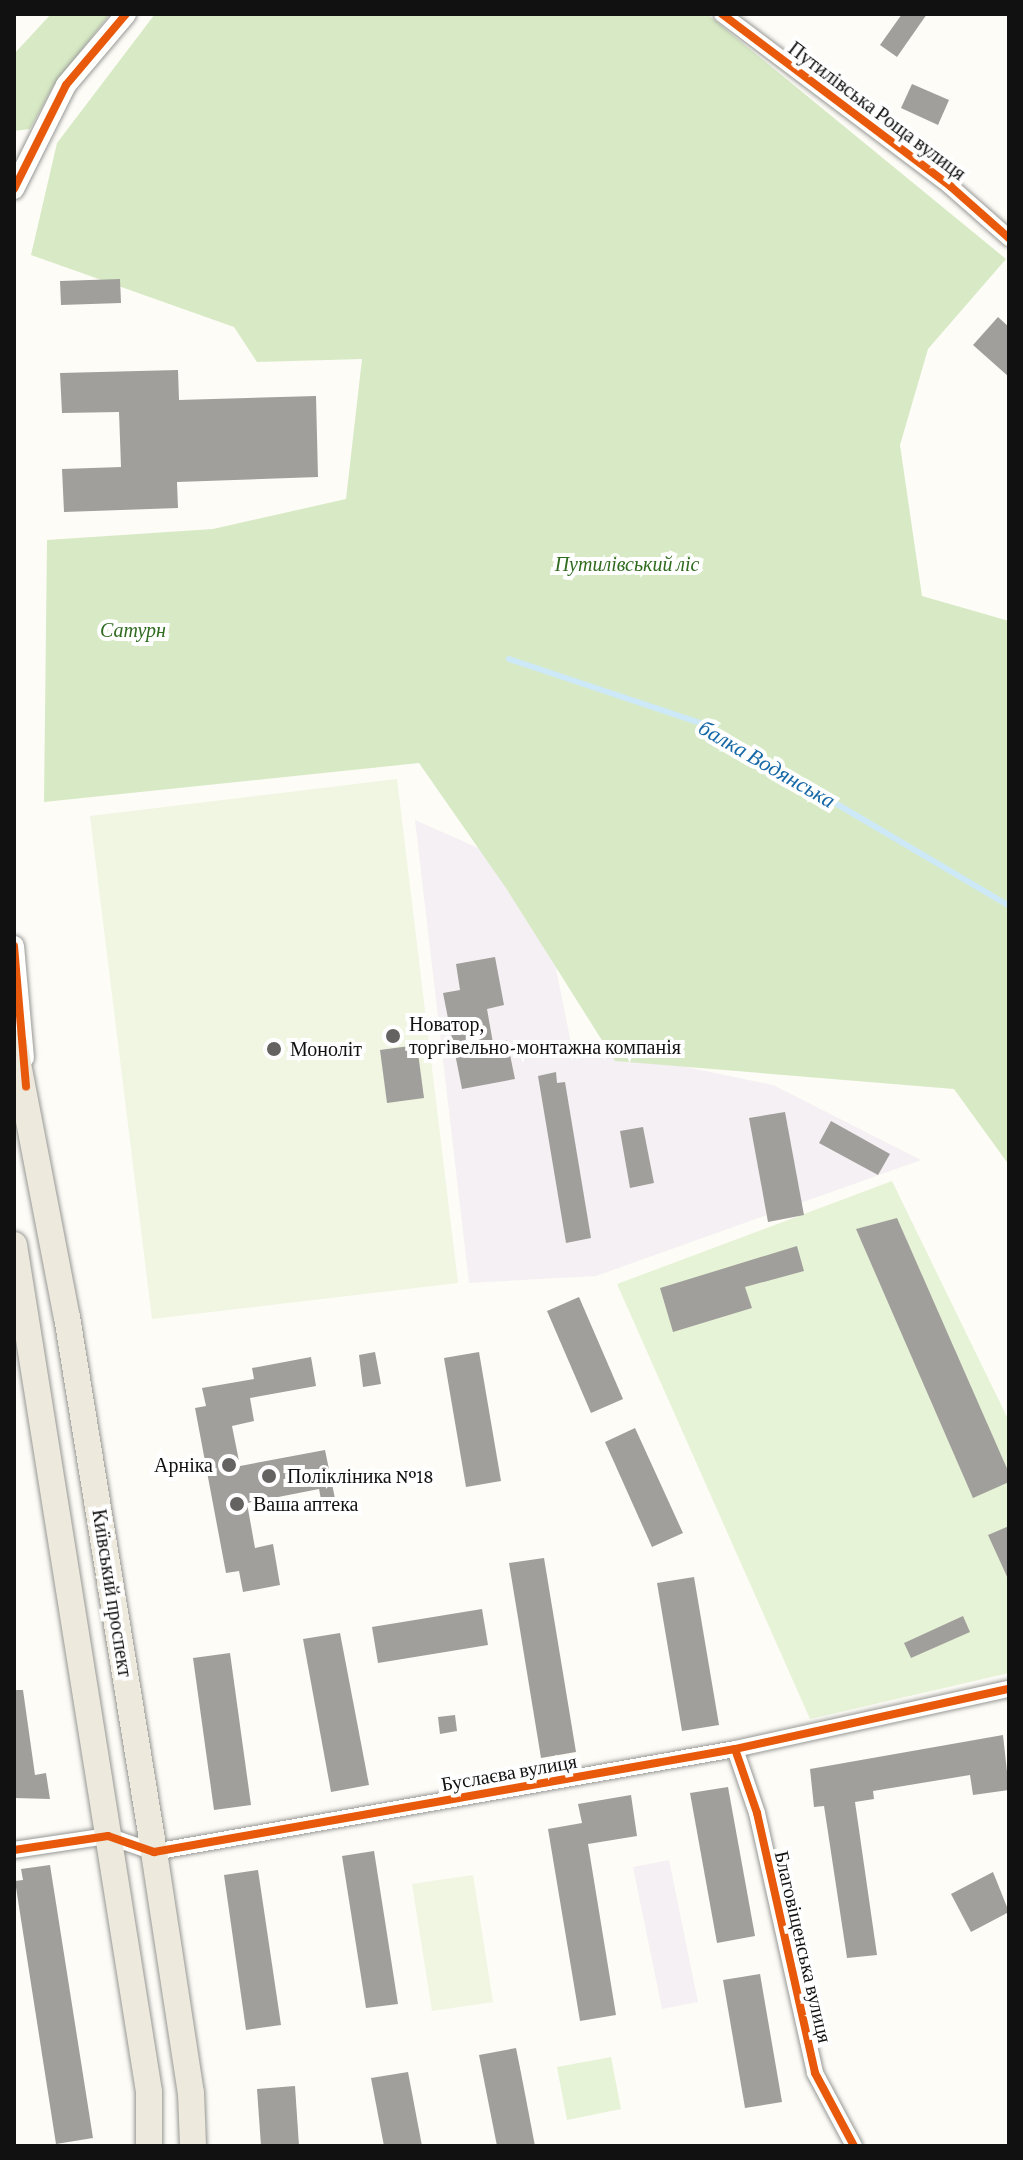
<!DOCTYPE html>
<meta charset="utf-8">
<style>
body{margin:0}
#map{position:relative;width:1023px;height:2160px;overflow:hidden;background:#fdfcf7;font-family:"Crimson Pro",serif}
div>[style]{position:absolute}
.industrial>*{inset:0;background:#f5f0f3}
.green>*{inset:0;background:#e7f3d7}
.forest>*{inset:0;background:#d8eac5}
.pitch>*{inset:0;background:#f0f6e1}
.stream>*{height:6px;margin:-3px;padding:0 3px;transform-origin:3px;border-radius:3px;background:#cde8f7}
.building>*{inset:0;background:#a19f9c}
.roads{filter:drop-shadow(0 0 2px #979795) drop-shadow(0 0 2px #979795)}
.minor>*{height:16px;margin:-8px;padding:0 8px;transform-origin:8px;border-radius:8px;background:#fffffe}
.tertiary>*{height:20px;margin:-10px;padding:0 10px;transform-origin:10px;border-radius:10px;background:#fffffe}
.primary>*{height:26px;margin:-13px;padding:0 13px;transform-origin:13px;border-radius:13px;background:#ede9dc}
.cycleway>*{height:8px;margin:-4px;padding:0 4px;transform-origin:4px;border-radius:4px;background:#e8590c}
.dots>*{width:22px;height:22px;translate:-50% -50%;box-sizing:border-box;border:4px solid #fff;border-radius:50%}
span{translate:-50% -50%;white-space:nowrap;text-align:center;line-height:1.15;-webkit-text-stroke:8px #fff;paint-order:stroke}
.street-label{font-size:20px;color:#111}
.park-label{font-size:20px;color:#2f6b1f;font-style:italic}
.poi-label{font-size:20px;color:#111}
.left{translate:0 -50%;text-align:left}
.right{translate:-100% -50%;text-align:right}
.water-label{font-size:22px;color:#1768a6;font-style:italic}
.frame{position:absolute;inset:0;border:16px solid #111;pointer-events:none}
</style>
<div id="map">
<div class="industrial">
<div style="clip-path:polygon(415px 820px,537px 874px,571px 1043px,773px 1085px,921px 1160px,596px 1276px,469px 1283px)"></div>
<div style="clip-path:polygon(669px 1860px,698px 2002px,662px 2009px,633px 1867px)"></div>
</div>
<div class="green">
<div style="clip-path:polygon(892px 1181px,1009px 1421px,1009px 1673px,810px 1719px,617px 1284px)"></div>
<div style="clip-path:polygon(611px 2057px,621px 2109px,567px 2120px,557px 2067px)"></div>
</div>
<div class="forest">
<div style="clip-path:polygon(51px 14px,110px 14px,54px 85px,30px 129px,14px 131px,14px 54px)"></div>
<div style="clip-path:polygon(155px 14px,707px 14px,1006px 259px,928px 349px,900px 445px,922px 596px,1009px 621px,1009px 1165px,954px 1089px,615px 1061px,506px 888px,419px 763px,44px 802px,47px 540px,213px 529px,346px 499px,362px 359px,257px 362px,234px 327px,31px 255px,57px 143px)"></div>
</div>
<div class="pitch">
<div style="clip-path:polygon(397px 779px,458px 1283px,152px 1319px,90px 816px)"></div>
<div style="clip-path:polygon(473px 1875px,493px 2002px,432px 2011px,412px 1884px)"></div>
</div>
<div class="stream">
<div style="left:509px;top:659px;width:201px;rotate:18.5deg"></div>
<div style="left:700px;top:723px;width:359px;rotate:30.6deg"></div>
</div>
<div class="building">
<div style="clip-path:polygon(902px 14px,927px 14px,897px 57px,880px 45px)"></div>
<div style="clip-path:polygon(912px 84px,949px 100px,938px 125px,901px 108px)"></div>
<div style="clip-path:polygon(120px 279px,121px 303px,61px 305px,60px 281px)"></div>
<div style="clip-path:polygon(998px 317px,1009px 327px,1009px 377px,973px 345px)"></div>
<div style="clip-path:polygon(178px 370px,179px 400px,316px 396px,318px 477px,177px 482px,178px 508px,64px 512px,62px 469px,121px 467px,119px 412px,62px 413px,60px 373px)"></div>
<div style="clip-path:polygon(495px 957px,504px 1005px,487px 1009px,493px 1043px,507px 1040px,515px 1079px,462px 1089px,443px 993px,460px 990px,456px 964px)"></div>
<div style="clip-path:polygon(417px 1045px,424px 1098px,387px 1103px,380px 1050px)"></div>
<div style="clip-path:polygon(556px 1072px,557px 1083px,565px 1082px,591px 1238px,566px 1243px,538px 1076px)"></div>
<div style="clip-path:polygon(785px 1112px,804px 1215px,768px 1222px,749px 1118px)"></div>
<div style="clip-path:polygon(831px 1121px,890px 1154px,878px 1175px,819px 1143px)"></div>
<div style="clip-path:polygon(643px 1127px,654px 1183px,630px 1188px,620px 1131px)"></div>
<div style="clip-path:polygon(897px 1218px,1009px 1473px,1009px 1482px,973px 1498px,856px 1229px)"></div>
<div style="clip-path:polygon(797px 1246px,804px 1271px,745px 1287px,752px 1308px,673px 1332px,660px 1288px)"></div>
<div style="clip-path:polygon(579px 1297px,623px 1399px,591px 1413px,547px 1311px)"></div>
<div style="clip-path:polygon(375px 1352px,381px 1384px,363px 1387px,359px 1355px)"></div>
<div style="clip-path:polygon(479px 1352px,501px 1481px,466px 1487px,444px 1358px)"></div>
<div style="clip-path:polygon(311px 1357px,316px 1386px,250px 1398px,254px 1421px,232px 1426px,240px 1466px,325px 1450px,338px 1513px,324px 1515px,319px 1489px,247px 1503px,255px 1548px,273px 1544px,280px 1585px,243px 1592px,239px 1571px,226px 1573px,195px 1408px,206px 1406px,202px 1388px,254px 1379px,252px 1368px)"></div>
<div style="clip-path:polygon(635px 1428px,683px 1533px,652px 1547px,605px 1442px)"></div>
<div style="clip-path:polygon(1009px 1526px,1009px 1581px,988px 1535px)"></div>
<div style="clip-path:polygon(544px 1558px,576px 1752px,541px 1758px,509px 1563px)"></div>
<div style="clip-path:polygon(694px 1577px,719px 1725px,682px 1731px,657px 1583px)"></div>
<div style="clip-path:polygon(482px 1609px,488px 1645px,378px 1663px,372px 1627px)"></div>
<div style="clip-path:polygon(963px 1616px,970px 1632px,911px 1658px,904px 1643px)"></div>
<div style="clip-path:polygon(340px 1633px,369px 1785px,331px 1792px,303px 1639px)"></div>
<div style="clip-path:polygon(230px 1653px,251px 1805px,214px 1810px,193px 1658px)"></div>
<div style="clip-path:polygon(14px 1690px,23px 1690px,35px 1775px,46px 1773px,50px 1799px,14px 1798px)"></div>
<div style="clip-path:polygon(455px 1715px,457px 1731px,440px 1734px,438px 1717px)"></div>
<div style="clip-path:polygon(1003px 1735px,1009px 1790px,973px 1795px,970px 1775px,873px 1791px,874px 1799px,855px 1802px,877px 1955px,847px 1958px,824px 1806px,814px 1807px,810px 1769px)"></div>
<div style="clip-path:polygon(728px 1787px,755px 1936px,717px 1943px,690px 1793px)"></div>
<div style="clip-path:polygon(631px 1795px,637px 1836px,588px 1844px,616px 2015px,580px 2021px,548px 1829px,582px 1823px,578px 1804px)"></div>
<div style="clip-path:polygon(374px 1851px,398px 2004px,366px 2008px,342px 1856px)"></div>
<div style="clip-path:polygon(50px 1865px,93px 2138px,56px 2144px,15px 1881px,23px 1880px,21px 1869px)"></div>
<div style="clip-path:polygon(258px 1870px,281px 2025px,246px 2030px,224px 1875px)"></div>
<div style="clip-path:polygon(993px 1872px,1009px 1912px,971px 1932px,951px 1894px)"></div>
<div style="clip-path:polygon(760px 1974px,782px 2102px,745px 2108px,723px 1980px)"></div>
<div style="clip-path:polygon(516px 2048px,521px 2073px,535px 2146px,497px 2146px,479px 2055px)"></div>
<div style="clip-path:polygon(408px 2072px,422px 2146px,384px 2146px,371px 2078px)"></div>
<div style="clip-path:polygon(295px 2086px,299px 2146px,261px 2146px,257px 2089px)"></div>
</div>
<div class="roads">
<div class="minor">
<div style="left:722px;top:14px;width:286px;rotate:37deg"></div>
<div style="left:950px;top:186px;width:79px;rotate:41.4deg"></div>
<div style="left:735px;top:1749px;width:68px;rotate:71deg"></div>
<div style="left:757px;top:1813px;width:266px;rotate:77.4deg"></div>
<div style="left:815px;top:2073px;width:83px;rotate:61.9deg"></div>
<div style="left:14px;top:1850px;width:95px;rotate:-8.5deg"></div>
<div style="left:108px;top:1836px;width:49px;rotate:19.2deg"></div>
<div style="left:154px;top:1852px;width:590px;rotate:-10.05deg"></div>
<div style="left:735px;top:1749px;width:280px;rotate:-12.4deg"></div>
</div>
<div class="tertiary">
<div style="left:14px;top:189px;width:116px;rotate:-63.4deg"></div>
<div style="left:66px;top:85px;width:93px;rotate:-49.8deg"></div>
<div style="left:14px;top:946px;width:112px;rotate:84.9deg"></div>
</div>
<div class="primary">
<div style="left:14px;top:1043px;width:279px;rotate:79.1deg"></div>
<div style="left:67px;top:1317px;width:542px;rotate:80.76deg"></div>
<div style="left:154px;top:1852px;width:244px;rotate:81.3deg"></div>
<div style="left:191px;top:2093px;width:53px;rotate:87.8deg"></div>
<div style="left:14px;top:1245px;width:858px;rotate:80.94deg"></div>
<div style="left:149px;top:2092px;width:54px;rotate:90deg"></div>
</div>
</div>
<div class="cycleway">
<div style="left:722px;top:14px;width:286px;rotate:37deg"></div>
<div style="left:950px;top:186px;width:79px;rotate:41.4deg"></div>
<div style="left:14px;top:189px;width:116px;rotate:-63.4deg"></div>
<div style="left:66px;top:85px;width:93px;rotate:-49.8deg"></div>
<div style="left:14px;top:946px;width:141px;rotate:85.1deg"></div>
<div style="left:735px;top:1749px;width:68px;rotate:71deg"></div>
<div style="left:757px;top:1813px;width:266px;rotate:77.4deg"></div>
<div style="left:815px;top:2073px;width:83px;rotate:61.9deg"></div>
<div style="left:14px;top:1850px;width:95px;rotate:-8.5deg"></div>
<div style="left:108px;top:1836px;width:49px;rotate:19.2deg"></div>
<div style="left:154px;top:1852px;width:590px;rotate:-10.05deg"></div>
<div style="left:735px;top:1749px;width:280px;rotate:-12.4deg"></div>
</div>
<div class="dots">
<div style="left:393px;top:1036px;background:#646362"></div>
<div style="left:274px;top:1049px;background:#646362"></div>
<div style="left:229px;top:1465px;background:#646362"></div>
<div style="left:269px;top:1476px;background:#646362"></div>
<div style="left:237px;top:1504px;background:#646362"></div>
</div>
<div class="street-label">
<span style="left:877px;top:111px;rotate:37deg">Путилівська Роща вулиця</span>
<span style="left:112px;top:1593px;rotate:81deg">Київський проспект</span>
<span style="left:509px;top:1773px;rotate:-10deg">Буслаєва вулиця</span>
<span style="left:803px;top:1947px;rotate:77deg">Благовіщенська вулиця</span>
</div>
<div class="park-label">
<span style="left:627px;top:564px">Путилівський ліс</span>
<span style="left:133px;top:630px">Сатурн</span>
</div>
<div class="poi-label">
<span class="left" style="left:409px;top:1036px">Новатор,<br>торгівельно-монтажна компанія</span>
<span class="left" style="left:290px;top:1049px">Моноліт</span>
<span class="right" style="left:213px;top:1465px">Арніка</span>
<span class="left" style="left:287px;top:1476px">Полікліника №18</span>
<span class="left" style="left:253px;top:1504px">Ваша аптека</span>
</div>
<div class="water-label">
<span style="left:767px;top:764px;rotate:30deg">балка Водянська</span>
</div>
<div class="frame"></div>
</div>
